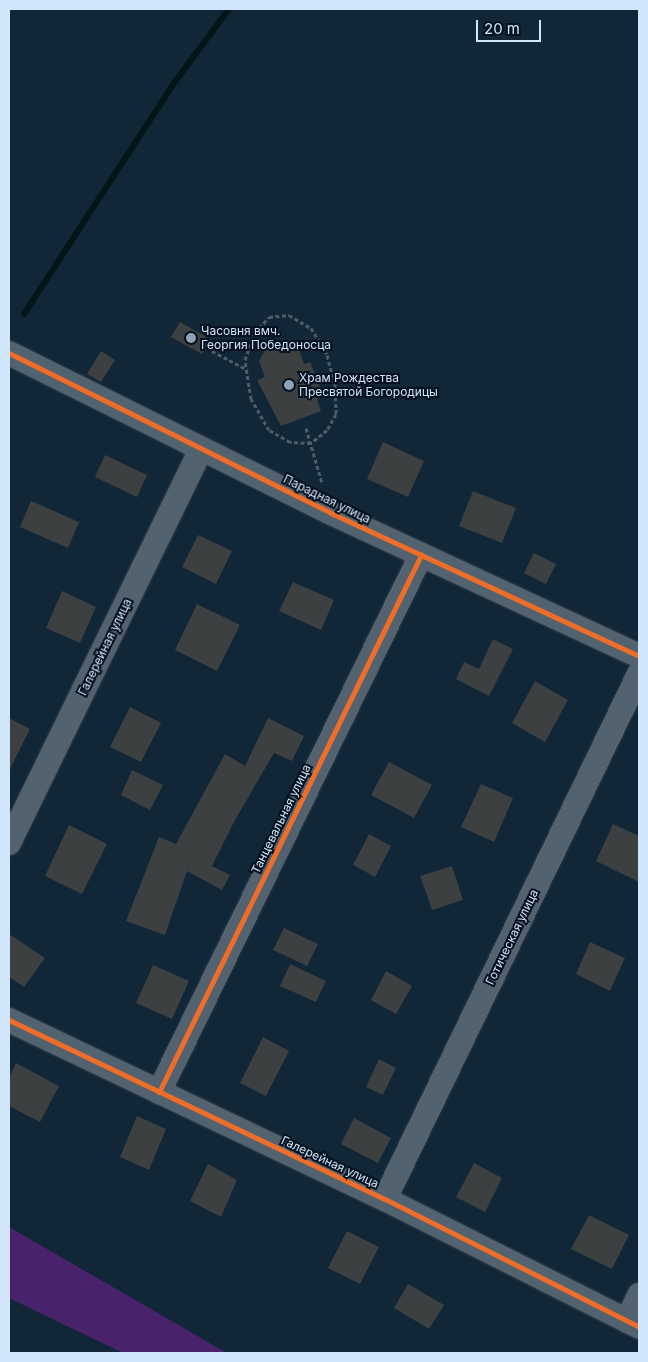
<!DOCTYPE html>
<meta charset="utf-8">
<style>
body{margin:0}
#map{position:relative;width:648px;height:1362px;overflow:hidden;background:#112637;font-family:Inter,sans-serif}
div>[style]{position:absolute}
.green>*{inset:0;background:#48226b}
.stream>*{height:6px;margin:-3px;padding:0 3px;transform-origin:3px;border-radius:3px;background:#021615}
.building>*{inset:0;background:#3c4041}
.path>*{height:3px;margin-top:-1.5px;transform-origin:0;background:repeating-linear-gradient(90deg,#4d5c69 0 4px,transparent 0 6.5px)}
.roads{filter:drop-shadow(0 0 1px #31404d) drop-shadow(0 0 1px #31404d)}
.minor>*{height:24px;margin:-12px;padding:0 12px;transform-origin:12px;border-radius:12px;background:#52626e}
.cycleway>*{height:5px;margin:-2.5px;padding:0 2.5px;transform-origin:2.5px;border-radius:2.5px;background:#ee6e29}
.dots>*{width:14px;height:14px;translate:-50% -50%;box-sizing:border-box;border:2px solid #03101e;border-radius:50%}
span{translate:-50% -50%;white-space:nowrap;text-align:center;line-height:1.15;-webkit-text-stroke:4px #03101e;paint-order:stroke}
.poi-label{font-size:12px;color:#d1e6fa}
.left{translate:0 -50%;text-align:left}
.street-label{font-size:12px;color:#d1e6fa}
.frame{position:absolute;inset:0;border:10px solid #d1e6fa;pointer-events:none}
.scale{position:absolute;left:476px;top:20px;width:65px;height:22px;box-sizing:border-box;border:2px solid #d1e6fa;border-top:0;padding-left:6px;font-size:15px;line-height:18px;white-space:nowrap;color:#d1e6fa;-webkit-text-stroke:4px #03101e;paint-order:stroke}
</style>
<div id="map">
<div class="green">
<div style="clip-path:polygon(9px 1227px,227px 1353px,123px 1353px,9px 1298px)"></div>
</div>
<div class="stream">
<div style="left:24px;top:314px;width:275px;rotate:-57deg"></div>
<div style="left:174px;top:83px;width:92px;rotate:-53.4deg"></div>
</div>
<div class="building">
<div style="clip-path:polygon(180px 322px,210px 339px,202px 354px,171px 337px)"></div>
<div style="clip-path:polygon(287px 342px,298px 347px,304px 364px,310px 362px,321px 389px,314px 391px,321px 411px,281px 426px,257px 380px,265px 377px,259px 361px,265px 350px)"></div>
<div style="clip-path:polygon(101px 351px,115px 360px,101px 382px,87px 374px)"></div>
<div style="clip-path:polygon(383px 442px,424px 461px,408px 497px,367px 479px)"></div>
<div style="clip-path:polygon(105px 455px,147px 475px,137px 497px,95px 477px)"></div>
<div style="clip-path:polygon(473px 491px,516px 508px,502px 543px,459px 526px)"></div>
<div style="clip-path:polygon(31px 501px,79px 522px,68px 548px,20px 527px)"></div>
<div style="clip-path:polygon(198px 535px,232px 551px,216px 584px,182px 567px)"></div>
<div style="clip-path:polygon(534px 553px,556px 564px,546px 584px,524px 573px)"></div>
<div style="clip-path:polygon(293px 582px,334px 600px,321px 630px,279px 611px)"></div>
<div style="clip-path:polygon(62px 591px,96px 607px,80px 643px,46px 628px)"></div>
<div style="clip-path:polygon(197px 604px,240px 625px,217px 671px,175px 650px)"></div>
<div style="clip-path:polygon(493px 639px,513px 649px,489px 696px,456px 679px,464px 662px,479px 669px)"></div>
<div style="clip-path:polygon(535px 681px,568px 700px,545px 742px,512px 723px)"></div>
<div style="clip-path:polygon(130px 707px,161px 723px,141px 762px,110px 747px)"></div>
<div style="clip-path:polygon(9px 718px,30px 729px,9px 771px)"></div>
<div style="clip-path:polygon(268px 718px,304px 736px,292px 761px,274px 753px,235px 820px,212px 866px,230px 875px,222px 890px,187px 871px,165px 935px,126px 921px,159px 837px,176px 844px,225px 754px,245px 766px)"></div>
<div style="clip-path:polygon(389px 762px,432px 785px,414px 818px,371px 795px)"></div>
<div style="clip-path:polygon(132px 770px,163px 785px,150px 810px,121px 795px)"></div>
<div style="clip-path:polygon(481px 784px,513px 798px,494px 842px,461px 827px)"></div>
<div style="clip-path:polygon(613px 824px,639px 836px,639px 882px,596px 861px)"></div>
<div style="clip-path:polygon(69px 825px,107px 844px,82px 894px,45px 876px)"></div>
<div style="clip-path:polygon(369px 834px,391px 846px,375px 877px,353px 865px)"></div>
<div style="clip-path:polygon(452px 866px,463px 900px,432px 910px,420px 876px)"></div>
<div style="clip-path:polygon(284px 928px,318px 944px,307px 966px,273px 950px)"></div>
<div style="clip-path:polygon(9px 934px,45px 958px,24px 987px,9px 977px)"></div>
<div style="clip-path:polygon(590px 942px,625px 958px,610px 991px,576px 974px)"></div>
<div style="clip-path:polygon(290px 964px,326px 981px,316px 1002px,280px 986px)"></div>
<div style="clip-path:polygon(153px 965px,189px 981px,172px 1019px,136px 1003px)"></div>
<div style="clip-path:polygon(386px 971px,412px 986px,396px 1014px,371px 1000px)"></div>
<div style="clip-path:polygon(263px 1037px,289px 1051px,266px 1096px,240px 1083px)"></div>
<div style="clip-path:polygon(379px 1059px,396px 1068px,383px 1095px,366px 1087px)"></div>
<div style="clip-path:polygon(16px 1063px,59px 1086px,40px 1122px,9px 1106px,9px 1078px)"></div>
<div style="clip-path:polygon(137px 1116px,166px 1129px,149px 1170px,120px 1157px)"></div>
<div style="clip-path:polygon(354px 1118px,391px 1138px,378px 1163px,341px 1144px)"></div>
<div style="clip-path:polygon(474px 1163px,502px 1178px,485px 1212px,456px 1197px)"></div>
<div style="clip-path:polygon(208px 1164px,237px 1180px,221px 1217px,190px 1201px)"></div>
<div style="clip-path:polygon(589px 1215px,629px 1235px,612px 1269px,571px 1249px)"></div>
<div style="clip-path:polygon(347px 1231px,379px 1247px,360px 1284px,328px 1268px)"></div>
<div style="clip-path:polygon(408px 1284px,444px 1305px,429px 1329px,394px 1308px)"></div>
</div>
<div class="path">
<div style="left:289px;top:315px;width:26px;rotate:31deg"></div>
<div style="left:311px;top:328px;width:31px;rotate:59deg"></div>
<div style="left:327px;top:355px;width:30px;rotate:75deg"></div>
<div style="left:335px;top:384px;width:30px;rotate:88deg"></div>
<div style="left:336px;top:414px;width:18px;rotate:119deg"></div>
<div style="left:327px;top:430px;width:21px;rotate:141deg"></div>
<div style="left:311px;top:443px;width:21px;rotate:-177deg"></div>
<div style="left:290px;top:442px;width:24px;rotate:-150deg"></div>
<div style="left:269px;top:430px;width:36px;rotate:-120deg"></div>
<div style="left:251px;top:399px;width:39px;rotate:-99deg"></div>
<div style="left:245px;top:360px;width:29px;rotate:-70deg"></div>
<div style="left:255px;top:333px;width:21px;rotate:-49deg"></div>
<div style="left:269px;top:317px;width:20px;rotate:-6deg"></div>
<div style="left:212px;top:351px;width:40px;rotate:28deg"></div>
<div style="left:306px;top:428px;width:57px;rotate:73.8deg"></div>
</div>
<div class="roads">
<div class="minor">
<div style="left:9px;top:353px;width:360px;rotate:26.4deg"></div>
<div style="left:331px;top:513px;width:340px;rotate:24.9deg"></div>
<div style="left:9px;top:843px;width:437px;rotate:-64deg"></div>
<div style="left:9px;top:1020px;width:416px;rotate:25.5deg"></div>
<div style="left:385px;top:1199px;width:284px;rotate:26.7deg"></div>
<div style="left:159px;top:1092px;width:598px;rotate:-63.99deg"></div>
<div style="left:385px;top:1199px;width:583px;rotate:-64.18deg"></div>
<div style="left:627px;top:1321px;width:29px;rotate:-65deg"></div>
</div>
</div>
<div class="cycleway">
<div style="left:9px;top:353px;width:360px;rotate:26.4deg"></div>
<div style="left:331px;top:513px;width:340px;rotate:24.9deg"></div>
<div style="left:9px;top:1020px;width:416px;rotate:25.5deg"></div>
<div style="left:385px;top:1199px;width:284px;rotate:26.7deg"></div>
<div style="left:159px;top:1092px;width:598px;rotate:-63.99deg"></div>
</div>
<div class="dots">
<div style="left:191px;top:338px;background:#8ea3b6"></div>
<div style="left:289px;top:385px;background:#8ea3b6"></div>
</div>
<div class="poi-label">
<span class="left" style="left:201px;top:338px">Часовня вмч.<br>Георгия Победоносца</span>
<span class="left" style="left:299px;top:385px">Храм Рождества<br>Пресвятой Богородицы</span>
</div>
<div class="street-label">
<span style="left:327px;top:499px;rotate:26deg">Парадная улица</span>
<span style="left:105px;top:647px;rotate:-64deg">Галерейная улица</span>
<span style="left:281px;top:819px;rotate:-64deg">Танцевальная улица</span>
<span style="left:512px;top:937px;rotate:-64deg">Готическая улица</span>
<span style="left:330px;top:1162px;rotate:25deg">Галерейная улица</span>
</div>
<div class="frame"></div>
<div class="scale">20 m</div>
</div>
